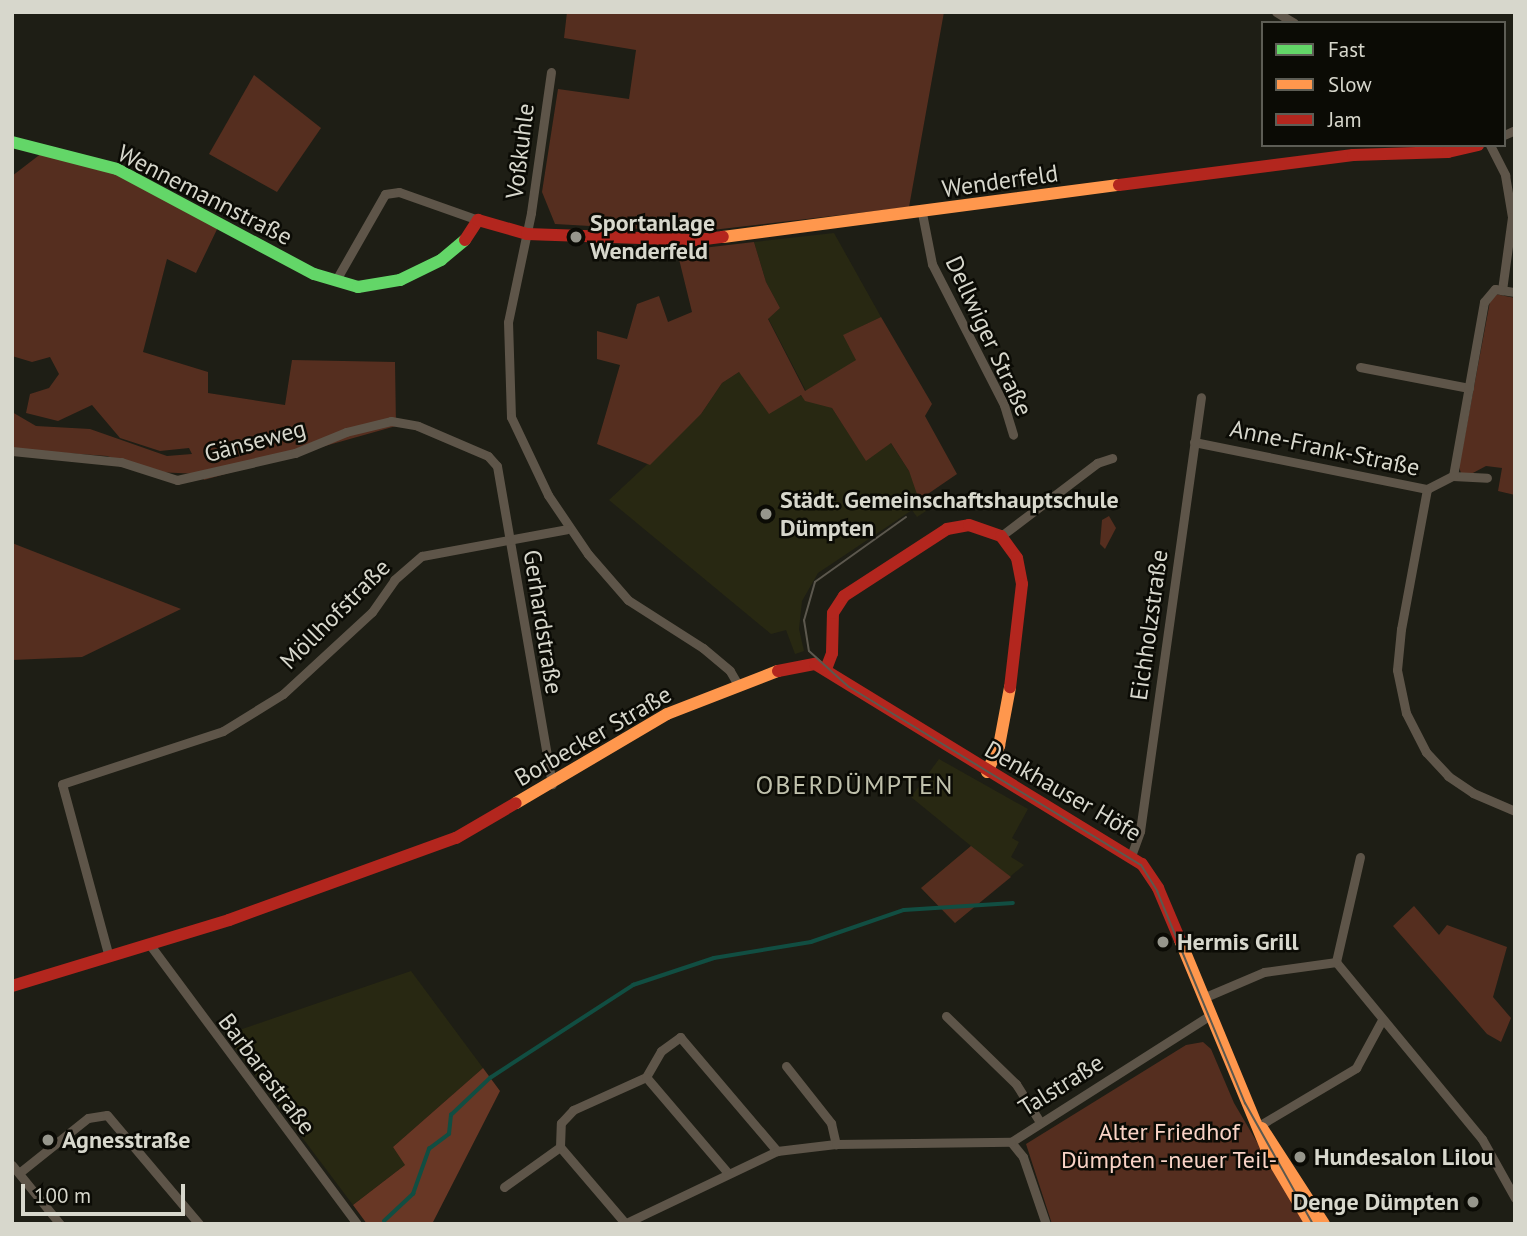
<!DOCTYPE html>
<meta charset="utf-8">
<style>
body{margin:0}
#map{position:relative;width:1527px;height:1236px;overflow:hidden;background:#1e1e15;font-family:"PT Sans",sans-serif}
div>[style]{position:absolute}
.built>*{inset:0;background:#282812}
.green>*{inset:0;background:#552e1f}
.forest>*{inset:0;background:#683725}
.stream>*{height:3.5px;margin:-1.75px;padding:0 1.75px;transform-origin:1.75px;border-radius:1.75px;background:#114e42}
.street>*{height:9px;margin:-4.5px;padding:0 4.5px;transform-origin:4.5px;border-radius:4.5px;background:#5e5549}
.fast>*{height:12px;margin:-6px;padding:0 6px;transform-origin:6px;border-radius:6px;background:#63d668}
.slow>*{height:12px;margin:-6px;padding:0 6px;transform-origin:6px;border-radius:6px;background:#ff974d}
.jam>*{height:12px;margin:-6px;padding:0 6px;transform-origin:6px;border-radius:6px;background:#b3261e}
.tram>*{height:2px;margin:-1px;padding:0 1px;transform-origin:1px;border-radius:1px;background:#5c584e}
.dots>*{width:19px;height:19px;translate:-50% -50%;box-sizing:border-box;border:4px solid #0b0b05;border-radius:50%}
span{translate:-50% -50%;white-space:nowrap;text-align:center;line-height:1.15;-webkit-text-stroke:5px #0b0b05;paint-order:stroke}
.street-label{font-size:24px;color:#d7d7cc}
.poi-label{font-size:24px;color:#d7d7cc;font-weight:700}
.left{translate:0 -50%;text-align:left}
.right{translate:-100% -50%;text-align:right}
.park-label{font-size:24px;color:#f9d3c6}
.neighbourhood-label{font-size:26px;color:#c0c1ac;letter-spacing:2px}
.frame{position:absolute;inset:0;border:14px solid #d7d7cc;pointer-events:none}
.legend{position:absolute;left:1261px;top:21px;width:245px;height:126px;box-sizing:border-box;background:#0b0b05;border:2px solid #5d5d55;margin:0;padding:9px 12px;list-style:none;font-size:21px;color:#d7d7cc}
.legend li{display:flex;align-items:center;gap:14px;height:35px}
.legend b{width:35px;border:2px solid #5d5d55}
.scale{position:absolute;left:21px;top:1184px;width:164px;height:32px;box-sizing:border-box;border:4px solid #d7d7cc;border-top:0;padding-left:9px;font-size:21px;line-height:24px;white-space:nowrap;color:#d7d7cc;-webkit-text-stroke:5px #0b0b05;paint-order:stroke}
</style>
<div id="map">
<div class="built">
<div style="clip-path:polygon(834px 233px,881px 317px,844px 335px,857px 360px,806px 391px,768px 318px,780px 308px,766px 282px,754px 242px)"></div>
<div style="clip-path:polygon(739px 372px,832px 408px,866px 460px,890px 442px,909px 471px,926px 511px,917px 517px,912px 510px,818px 573px,802px 601px,799px 629px,804px 651px,795px 654px,786px 630px,771px 634px,609px 500px,701px 414px,722px 383px)"></div>
<div style="clip-path:polygon(939px 759px,1028px 809px,1012px 838px,1019px 842px,1011px 857px,1024px 865px,955px 923px,921px 888px,971px 846px,911px 797px)"></div>
<div style="clip-path:polygon(411px 971px,483px 1068px,393px 1147px,405px 1165px,353px 1205px,225px 1035px)"></div>
</div>
<div class="green">
<div style="clip-path:polygon(567px 12px,944px 12px,909px 207px,695px 232px,555px 224px,542px 192px,558px 89px,629px 99px,636px 50px,564px 38px)"></div>
<div style="clip-path:polygon(254px 75px,321px 128px,277px 192px,209px 154px)"></div>
<div style="clip-path:polygon(51px 146px,221px 221px,196px 273px,167px 259px,143px 352px,208px 372px,208px 393px,285px 405px,292px 360px,395px 362px,396px 426px,204px 480px,201px 474px,155px 472px,107px 456px,12px 449px,12px 412px,36px 426px,90px 429px,167px 456px,192px 454px,189px 448px,160px 451px,120px 438px,92px 405px,58px 421px,26px 413px,30px 394px,49px 388px,59px 374px,50px 357px,32px 362px,12px 356px,12px 176px)"></div>
<div style="clip-path:polygon(754px 242px,766px 282px,780px 308px,768px 319px,805px 391px,856px 360px,843px 335px,881px 317px,932px 404px,925px 416px,957px 474px,919px 500px,909px 471px,891px 443px,866px 461px,832px 408px,805px 401px,801px 395px,769px 414px,739px 372px,722px 383px,701px 414px,650px 465px,597px 444px,620px 365px,597px 359px,597px 331px,627px 339px,637px 304px,659px 296px,668px 322px,692px 312px,677px 251px)"></div>
<div style="clip-path:polygon(1495px 294px,1515px 298px,1515px 495px,1498px 491px,1502px 468px,1486px 466px,1471px 474px,1461px 473px,1459px 467px,1491px 296px)"></div>
<div style="clip-path:polygon(1109px 516px,1116px 528px,1105px 549px,1100px 544px,1102px 520px)"></div>
<div style="clip-path:polygon(12px 543px,181px 609px,82px 657px,12px 660px)"></div>
<div style="clip-path:polygon(971px 846px,1011px 877px,955px 923px,921px 888px)"></div>
<div style="clip-path:polygon(1414px 906px,1439px 935px,1447px 925px,1507px 947px,1493px 997px,1511px 1018px,1501px 1042px,1487px 1034px,1393px 926px)"></div>
<div style="clip-path:polygon(1203px 1042px,1211px 1049px,1234px 1103px,1305px 1224px,1052px 1224px,1026px 1144px,1186px 1045px)"></div>
</div>
<div class="forest">
<div style="clip-path:polygon(483px 1068px,500px 1091px,432px 1224px,367px 1224px,353px 1205px,405px 1165px,393px 1147px)"></div>
</div>
<div class="stream">
<div style="left:384px;top:1221px;width:40px;rotate:-43deg"></div>
<div style="left:413px;top:1194px;width:48px;rotate:-70.4deg"></div>
<div style="left:429px;top:1149px;width:25px;rotate:-37deg"></div>
<div style="left:449px;top:1134px;width:19px;rotate:-84deg"></div>
<div style="left:451px;top:1115px;width:54px;rotate:-43.5deg"></div>
<div style="left:490px;top:1078px;width:171px;rotate:-33deg"></div>
<div style="left:633px;top:985px;width:85px;rotate:-18.4deg"></div>
<div style="left:714px;top:958px;width:98px;rotate:-9.4deg"></div>
<div style="left:811px;top:942px;width:98px;rotate:-19deg"></div>
<div style="left:904px;top:910px;width:109px;rotate:-3.7deg"></div>
</div>
<div class="street">
<div style="left:1276px;top:12px;width:21px;rotate:31deg"></div>
<div style="left:551px;top:72px;width:142px;rotate:98.1deg"></div>
<div style="left:531px;top:213px;width:111px;rotate:101.9deg"></div>
<div style="left:508px;top:322px;width:95px;rotate:88.2deg"></div>
<div style="left:511px;top:417px;width:86px;rotate:64.6deg"></div>
<div style="left:548px;top:495px;width:71px;rotate:55.9deg"></div>
<div style="left:588px;top:554px;width:61px;rotate:49deg"></div>
<div style="left:628px;top:600px;width:89px;rotate:32.6deg"></div>
<div style="left:703px;top:648px;width:35px;rotate:40deg"></div>
<div style="left:730px;top:671px;width:16px;rotate:60deg"></div>
<div style="left:1504px;top:135px;width:12px;rotate:-24deg"></div>
<div style="left:1490px;top:145px;width:34px;rotate:63deg"></div>
<div style="left:1505px;top:175px;width:43px;rotate:80.5deg"></div>
<div style="left:1512px;top:217px;width:74px;rotate:97.8deg"></div>
<div style="left:922px;top:213px;width:52px;rotate:78.9deg"></div>
<div style="left:932px;top:264px;width:158px;rotate:62.9deg"></div>
<div style="left:1004px;top:405px;width:31px;rotate:73deg"></div>
<div style="left:336px;top:280px;width:99px;rotate:-60.3deg"></div>
<div style="left:385px;top:194px;width:14px;rotate:-8deg"></div>
<div style="left:399px;top:192px;width:84px;rotate:19.5deg"></div>
<div style="left:1360px;top:367px;width:111px;rotate:10.9deg"></div>
<div style="left:1194px;top:442px;width:238px;rotate:11.4deg"></div>
<div style="left:1427px;top:489px;width:29px;rotate:-27deg"></div>
<div style="left:1453px;top:476px;width:34px;rotate:3deg"></div>
<div style="left:12px;top:451px;width:110px;rotate:5.8deg"></div>
<div style="left:121px;top:462px;width:59px;rotate:17.8deg"></div>
<div style="left:177px;top:480px;width:121px;rotate:-12.9deg"></div>
<div style="left:295px;top:453px;width:55px;rotate:-22.4deg"></div>
<div style="left:346px;top:432px;width:46px;rotate:-13.7deg"></div>
<div style="left:391px;top:421px;width:27px;rotate:10deg"></div>
<div style="left:418px;top:426px;width:76px;rotate:23.2deg"></div>
<div style="left:488px;top:456px;width:13px;rotate:48deg"></div>
<div style="left:497px;top:466px;width:323px;rotate:80.2deg"></div>
<div style="left:1453px;top:476px;width:177px;rotate:-79.9deg"></div>
<div style="left:1484px;top:302px;width:17px;rotate:-50deg"></div>
<div style="left:1495px;top:289px;width:20px;rotate:9deg"></div>
<div style="left:1427px;top:489px;width:142px;rotate:100.5deg"></div>
<div style="left:1401px;top:629px;width:41px;rotate:95.6deg"></div>
<div style="left:1397px;top:670px;width:44px;rotate:78.2deg"></div>
<div style="left:1406px;top:713px;width:44px;rotate:62.9deg"></div>
<div style="left:1426px;top:752px;width:33px;rotate:47deg"></div>
<div style="left:1448px;top:776px;width:30px;rotate:34deg"></div>
<div style="left:1473px;top:793px;width:46px;rotate:23.2deg"></div>
<div style="left:1001px;top:536px;width:121px;rotate:-37.2deg"></div>
<div style="left:1097px;top:463px;width:16px;rotate:-18deg"></div>
<div style="left:1131px;top:856px;width:27px;rotate:-70deg"></div>
<div style="left:1140px;top:831px;width:438px;rotate:-82deg"></div>
<div style="left:1360px;top:857px;width:108px;rotate:102.9deg"></div>
<div style="left:1336px;top:962px;width:229px;rotate:50.5deg"></div>
<div style="left:1482px;top:1139px;width:68px;rotate:60.8deg"></div>
<div style="left:150px;top:945px;width:347px;rotate:53.4deg"></div>
<div style="left:109px;top:957px;width:179px;rotate:-105.2deg"></div>
<div style="left:62px;top:784px;width:169px;rotate:-18.2deg"></div>
<div style="left:223px;top:731px;width:70px;rotate:-31.7deg"></div>
<div style="left:283px;top:694px;width:121px;rotate:-42.7deg"></div>
<div style="left:372px;top:612px;width:39px;rotate:-55deg"></div>
<div style="left:394px;top:580px;width:37px;rotate:-41deg"></div>
<div style="left:422px;top:556px;width:147px;rotate:-10.5deg"></div>
<div style="left:1203px;top:998px;width:66px;rotate:-23.1deg"></div>
<div style="left:1264px;top:972px;width:73px;rotate:-7.9deg"></div>
<div style="left:946px;top:1016px;width:98px;rotate:44.2deg"></div>
<div style="left:1016px;top:1084px;width:45px;rotate:57.7deg"></div>
<div style="left:786px;top:1066px;width:73px;rotate:51.7deg"></div>
<div style="left:831px;top:1123px;width:22px;rotate:77deg"></div>
<div style="left:646px;top:1077px;width:30px;rotate:-60deg"></div>
<div style="left:661px;top:1051px;width:24px;rotate:-36deg"></div>
<div style="left:680px;top:1037px;width:150px;rotate:49.6deg"></div>
<div style="left:1260px;top:1125px;width:112px;rotate:-30.7deg"></div>
<div style="left:1356px;top:1068px;width:55px;rotate:-61.6deg"></div>
<div style="left:1011px;top:1142px;width:236px;rotate:-32.5deg"></div>
<div style="left:1011px;top:1142px;width:19px;rotate:51deg"></div>
<div style="left:1023px;top:1157px;width:71px;rotate:71.1deg"></div>
<div style="left:12px;top:1165px;width:76px;rotate:50.9deg"></div>
<div style="left:19px;top:1173px;width:88px;rotate:-38.6deg"></div>
<div style="left:88px;top:1118px;width:19px;rotate:-9deg"></div>
<div style="left:107px;top:1115px;width:143px;rotate:49.8deg"></div>
<div style="left:504px;top:1187px;width:69px;rotate:-35.5deg"></div>
<div style="left:625px;top:1223px;width:100px;rotate:-130.5deg"></div>
<div style="left:560px;top:1147px;width:24px;rotate:-88deg"></div>
<div style="left:561px;top:1123px;width:18px;rotate:-47deg"></div>
<div style="left:573px;top:1110px;width:80px;rotate:-24.3deg"></div>
<div style="left:646px;top:1077px;width:126px;rotate:49.5deg"></div>
<div style="left:624px;top:1224px;width:170px;rotate:-25.5deg"></div>
<div style="left:777px;top:1151px;width:59px;rotate:-6.8deg"></div>
<div style="left:836px;top:1144px;width:175px;rotate:-0.7deg"></div>
</div>
<div class="fast">
<div style="left:12px;top:142px;width:108px;rotate:14.4deg"></div>
<div style="left:117px;top:169px;width:223px;rotate:28.1deg"></div>
<div style="left:314px;top:274px;width:46px;rotate:16.5deg"></div>
<div style="left:358px;top:287px;width:43px;rotate:-9.5deg"></div>
<div style="left:400px;top:280px;width:46px;rotate:-26deg"></div>
<div style="left:441px;top:260px;width:31px;rotate:-40deg"></div>
</div>
<div class="slow">
<div style="left:723px;top:237px;width:399px;rotate:-7.5deg"></div>
<div style="left:987px;top:772px;width:29px;rotate:-65deg"></div>
<div style="left:999px;top:746px;width:60px;rotate:-79.4deg"></div>
<div style="left:516px;top:803px;width:175px;rotate:-30.5deg"></div>
<div style="left:667px;top:714px;width:119px;rotate:-21.2deg"></div>
<div style="left:1180px;top:940px;width:227px;rotate:67.5deg"></div>
<div style="left:1267px;top:1150px;width:86px;rotate:59.3deg"></div>
<div style="left:1262px;top:1128px;width:114px;rotate:57.1deg"></div>
</div>
<div class="jam">
<div style="left:1119px;top:185px;width:236px;rotate:-7.3deg"></div>
<div style="left:1353px;top:155px;width:95px;rotate:-1.8deg"></div>
<div style="left:1448px;top:152px;width:31px;rotate:-13deg"></div>
<div style="left:465px;top:240px;width:24px;rotate:-57deg"></div>
<div style="left:478px;top:220px;width:51px;rotate:15.9deg"></div>
<div style="left:527px;top:234px;width:170px;rotate:2deg"></div>
<div style="left:697px;top:240px;width:26px;rotate:-7deg"></div>
<div style="left:826px;top:669px;width:17px;rotate:-69deg"></div>
<div style="left:832px;top:653px;width:40px;rotate:-88.6deg"></div>
<div style="left:833px;top:613px;width:20px;rotate:-57deg"></div>
<div style="left:844px;top:596px;width:123px;rotate:-33deg"></div>
<div style="left:947px;top:529px;width:22px;rotate:-10deg"></div>
<div style="left:969px;top:525px;width:34px;rotate:19deg"></div>
<div style="left:1001px;top:536px;width:27px;rotate:54deg"></div>
<div style="left:1017px;top:558px;width:26px;rotate:79deg"></div>
<div style="left:1022px;top:584px;width:104px;rotate:96.6deg"></div>
<div style="left:778px;top:671px;width:38px;rotate:-11deg"></div>
<div style="left:815px;top:664px;width:383px;rotate:31.5deg"></div>
<div style="left:1142px;top:864px;width:29px;rotate:56deg"></div>
<div style="left:1158px;top:888px;width:56px;rotate:67.1deg"></div>
<div style="left:12px;top:986px;width:227px;rotate:-16.9deg"></div>
<div style="left:229px;top:920px;width:241px;rotate:-19.9deg"></div>
<div style="left:456px;top:838px;width:69px;rotate:-30.3deg"></div>
</div>
<div class="tram">
<div style="left:906px;top:517px;width:112px;rotate:144.5deg"></div>
<div style="left:815px;top:582px;width:40px;rotate:106deg"></div>
<div style="left:804px;top:620px;width:31px;rotate:81deg"></div>
<div style="left:809px;top:651px;width:54px;rotate:42deg"></div>
<div style="left:849px;top:687px;width:342px;rotate:31.4deg"></div>
<div style="left:1141px;top:865px;width:31px;rotate:58deg"></div>
<div style="left:1157px;top:891px;width:230px;rotate:67.5deg"></div>
<div style="left:1245px;top:1103px;width:139px;rotate:60.7deg"></div>
</div>
<div class="dots">
<div style="left:576px;top:237px;background:#96968c"></div>
<div style="left:766px;top:514px;background:#96968c"></div>
<div style="left:1163px;top:942px;background:#96968c"></div>
<div style="left:48px;top:1140px;background:#96968c"></div>
<div style="left:1300px;top:1157px;background:#96968c"></div>
<div style="left:1473px;top:1202px;background:#96968c"></div>
</div>
<div class="street-label">
<span style="left:520px;top:151px;rotate:-83deg">Voßkuhle</span>
<span style="left:1000px;top:181px;rotate:-8deg">Wenderfeld</span>
<span style="left:205px;top:195px;rotate:27deg">Wennemannstraße</span>
<span style="left:989px;top:336px;rotate:65deg">Dellwiger Straße</span>
<span style="left:255px;top:441px;rotate:-15deg">Gänseweg</span>
<span style="left:1325px;top:448px;rotate:12deg">Anne-Frank-Straße</span>
<span style="left:335px;top:614px;rotate:-45deg">Möllhofstraße</span>
<span style="left:543px;top:622px;rotate:81deg">Gerhardstraße</span>
<span style="left:1149px;top:625px;rotate:-82deg">Eichholzstraße</span>
<span style="left:593px;top:736px;rotate:-30deg">Borbecker Straße</span>
<span style="left:1063px;top:791px;rotate:30deg">Denkhauser Höfe</span>
<span style="left:267px;top:1074px;rotate:53deg">Barbarastraße</span>
<span style="left:1061px;top:1085px;rotate:-32deg">Talstraße</span>
</div>
<div class="poi-label">
<span class="left" style="left:590px;top:237px">Sportanlage<br>Wenderfeld</span>
<span class="left" style="left:780px;top:514px">Städt. Gemeinschaftshauptschule<br>Dümpten</span>
<span class="left" style="left:1177px;top:942px">Hermis Grill</span>
<span class="left" style="left:62px;top:1140px">Agnesstraße</span>
<span class="left" style="left:1314px;top:1157px">Hundesalon Lilou</span>
<span class="right" style="left:1459px;top:1202px">Denge Dümpten</span>
</div>
<div class="park-label">
<span style="left:1169px;top:1146px">Alter Friedhof<br>Dümpten -neuer Teil-</span>
</div>
<div class="neighbourhood-label">
<span style="left:855px;top:785px">OBERDÜMPTEN</span>
</div>
<div class="frame"></div>
<ul class="legend">
<li><b style="height:9px;background:#63d668"></b>Fast</li>
<li><b style="height:9px;background:#ff974d"></b>Slow</li>
<li><b style="height:9px;background:#b3261e"></b>Jam</li>
</ul>
<div class="scale">100 m</div>
</div>
